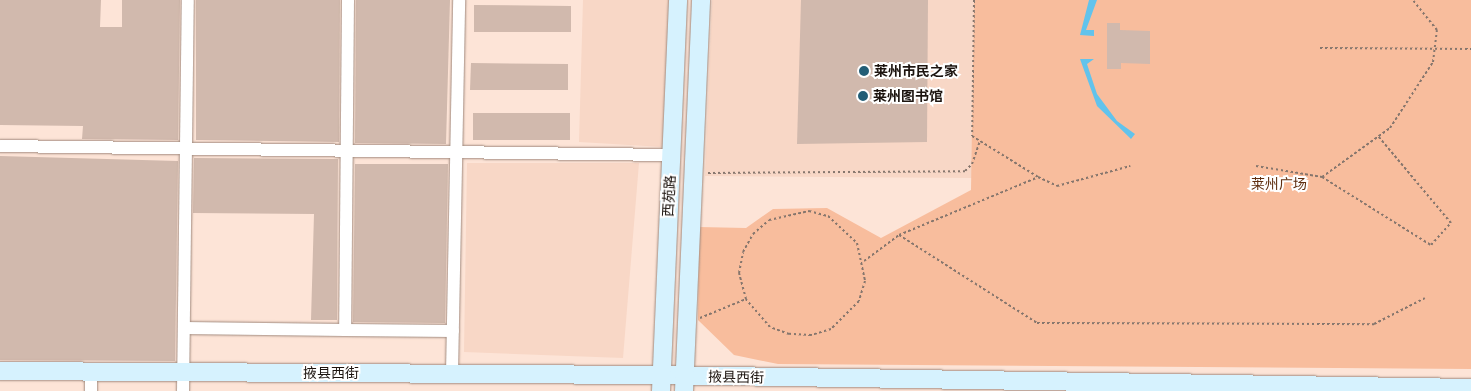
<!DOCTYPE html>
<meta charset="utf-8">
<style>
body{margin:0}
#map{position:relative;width:1471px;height:391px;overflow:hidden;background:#fde4d7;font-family:"Titillium Web","Noto Sans SC",sans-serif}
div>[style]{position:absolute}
.built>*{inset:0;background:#f8d7c6}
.green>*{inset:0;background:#f8bd9d}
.water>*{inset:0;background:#62c3ec}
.building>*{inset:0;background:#d1b9ad}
.path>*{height:2px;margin-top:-1px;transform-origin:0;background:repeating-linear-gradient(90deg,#86766d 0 2.5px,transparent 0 5px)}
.roads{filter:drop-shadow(0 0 1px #a18a7e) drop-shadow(0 0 1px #a18a7e)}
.minor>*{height:12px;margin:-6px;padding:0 6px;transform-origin:6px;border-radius:6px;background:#fff}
.secondary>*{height:18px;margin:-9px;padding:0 9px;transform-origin:9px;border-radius:9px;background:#d6f2fe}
.dots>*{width:14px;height:14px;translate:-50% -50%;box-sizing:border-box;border:2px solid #fff;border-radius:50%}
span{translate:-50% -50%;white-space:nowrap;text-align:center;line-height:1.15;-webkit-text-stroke:4px #fff;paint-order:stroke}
.poi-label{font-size:14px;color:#1c140f;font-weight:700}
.left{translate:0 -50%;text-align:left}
.park-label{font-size:14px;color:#5f2e0f}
.street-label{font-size:14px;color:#1c140f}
</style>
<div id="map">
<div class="built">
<div style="clip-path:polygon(583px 0,669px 0,663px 147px,579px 142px)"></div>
<div style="clip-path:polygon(712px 0,974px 0,972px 178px,705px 176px)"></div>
<div style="clip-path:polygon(467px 163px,639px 163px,623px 358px,464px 352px)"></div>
</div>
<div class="green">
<div style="clip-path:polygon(974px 0,1471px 0,1471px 369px,778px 364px,734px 355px,698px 320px,699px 227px,746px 228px,773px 209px,827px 208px,881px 238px,971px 190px)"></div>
</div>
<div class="water">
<div style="clip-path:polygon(1089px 0,1097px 0,1086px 30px,1094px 30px,1094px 36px,1080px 35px)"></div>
<div style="clip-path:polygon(1080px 59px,1094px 59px,1087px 64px,1097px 94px,1117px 121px,1135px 134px,1131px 139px,1097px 106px)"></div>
</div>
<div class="building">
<div style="clip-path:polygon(0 0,101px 0,100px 27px,122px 27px,122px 0,180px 0,178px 140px,82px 139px,83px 126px,0 125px)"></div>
<div style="clip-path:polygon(196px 0,340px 0,339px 142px,196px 140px)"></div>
<div style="clip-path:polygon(356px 0,450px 0,446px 144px,355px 143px)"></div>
<div style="clip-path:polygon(801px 0,928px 0,927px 142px,797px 144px)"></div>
<div style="clip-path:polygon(474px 5px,571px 6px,571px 32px,474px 32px)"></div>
<div style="clip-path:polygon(1107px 23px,1120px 23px,1120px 30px,1150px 31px,1150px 64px,1121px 63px,1121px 69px,1107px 69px)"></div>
<div style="clip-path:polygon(471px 63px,568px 64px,568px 90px,470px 90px)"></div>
<div style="clip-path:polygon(473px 113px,570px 113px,570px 140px,473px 140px)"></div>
<div style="clip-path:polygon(0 156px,178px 161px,175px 361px,0 360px)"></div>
<div style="clip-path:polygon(194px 158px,338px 159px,337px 320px,311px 320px,314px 214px,193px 213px)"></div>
<div style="clip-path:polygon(355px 164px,448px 164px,445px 323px,353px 322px)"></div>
</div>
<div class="path">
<div style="left:974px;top:0;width:136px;rotate:90.8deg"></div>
<div style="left:972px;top:136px;width:78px;rotate:31.8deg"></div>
<div style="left:1320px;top:48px;width:151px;rotate:0.4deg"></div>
<div style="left:1256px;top:166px;width:67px;rotate:9.5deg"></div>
<div style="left:1322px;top:177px;width:84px;rotate:-35.8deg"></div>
<div style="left:1390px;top:128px;width:79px;rotate:-56.9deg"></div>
<div style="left:1433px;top:62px;width:32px;rotate:-83deg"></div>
<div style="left:1437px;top:30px;width:38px;rotate:-129deg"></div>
<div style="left:708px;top:173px;width:257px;rotate:-0.4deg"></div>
<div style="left:965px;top:171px;width:10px;rotate:-45deg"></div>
<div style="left:972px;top:164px;width:24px;rotate:-71deg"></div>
<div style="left:1322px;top:177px;width:128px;rotate:32deg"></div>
<div style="left:1431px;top:245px;width:30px;rotate:-48deg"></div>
<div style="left:1451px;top:223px;width:114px;rotate:-130deg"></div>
<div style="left:899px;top:235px;width:151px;rotate:-22.6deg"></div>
<div style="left:1038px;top:177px;width:21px;rotate:25deg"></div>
<div style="left:1057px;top:186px;width:76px;rotate:-15.3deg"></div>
<div style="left:864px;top:261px;width:44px;rotate:-36.6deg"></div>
<div style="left:899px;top:235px;width:164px;rotate:32.5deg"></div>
<div style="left:1037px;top:323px;width:337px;rotate:0.2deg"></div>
<div style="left:1374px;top:324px;width:57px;rotate:-27deg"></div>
<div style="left:700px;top:318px;width:50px;rotate:-22.4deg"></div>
<div style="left:746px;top:299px;width:27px;rotate:-105deg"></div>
<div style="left:739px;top:273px;width:21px;rotate:-79deg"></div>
<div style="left:743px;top:252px;width:21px;rotate:-61deg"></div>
<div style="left:753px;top:234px;width:21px;rotate:-41deg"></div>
<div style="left:769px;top:220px;width:41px;rotate:-12.7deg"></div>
<div style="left:809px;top:211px;width:20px;rotate:15deg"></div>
<div style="left:828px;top:216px;width:40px;rotate:43deg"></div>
<div style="left:857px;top:243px;width:39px;rotate:78deg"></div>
<div style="left:865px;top:281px;width:21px;rotate:107deg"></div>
<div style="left:859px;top:301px;width:40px;rotate:135deg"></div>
<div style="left:831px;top:329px;width:21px;rotate:163deg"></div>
<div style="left:811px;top:335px;width:22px;rotate:-177deg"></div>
<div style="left:789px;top:334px;width:20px;rotate:-160deg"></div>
<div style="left:770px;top:327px;width:37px;rotate:-131deg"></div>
</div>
<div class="roads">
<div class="minor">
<div style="left:348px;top:0;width:330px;rotate:90.5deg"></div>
<div style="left:345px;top:330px;width:108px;rotate:0.5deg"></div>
<div style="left:0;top:146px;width:671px;rotate:0.77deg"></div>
<div style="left:184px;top:328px;width:161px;rotate:0.7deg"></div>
<div style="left:452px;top:374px;width:374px;rotate:-88.9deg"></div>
<div style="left:91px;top:391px;width:19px;rotate:-90deg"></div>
<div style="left:183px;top:391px;width:391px;rotate:-89.3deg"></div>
</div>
<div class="secondary">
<div style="left:0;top:371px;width:661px;rotate:0.35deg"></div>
<div style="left:661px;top:375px;width:810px;rotate:0.92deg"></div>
<div style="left:661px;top:391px;width:391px;rotate:-87.5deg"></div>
<div style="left:684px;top:391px;width:391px;rotate:-87.5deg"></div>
</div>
</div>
<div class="dots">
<div style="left:864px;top:71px;background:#225d76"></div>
<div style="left:863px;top:96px;background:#225d76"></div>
</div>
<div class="poi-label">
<span class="left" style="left:874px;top:71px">莱州市民之家</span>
<span class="left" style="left:873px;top:96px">莱州图书馆</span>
</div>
<div class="park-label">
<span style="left:1279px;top:184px">莱州广场</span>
</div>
<div class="street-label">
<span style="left:669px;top:196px;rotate:-87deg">西苑路</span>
<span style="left:331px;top:373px">掖县西街</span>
<span style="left:736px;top:377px;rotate:1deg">掖县西街</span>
</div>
</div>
